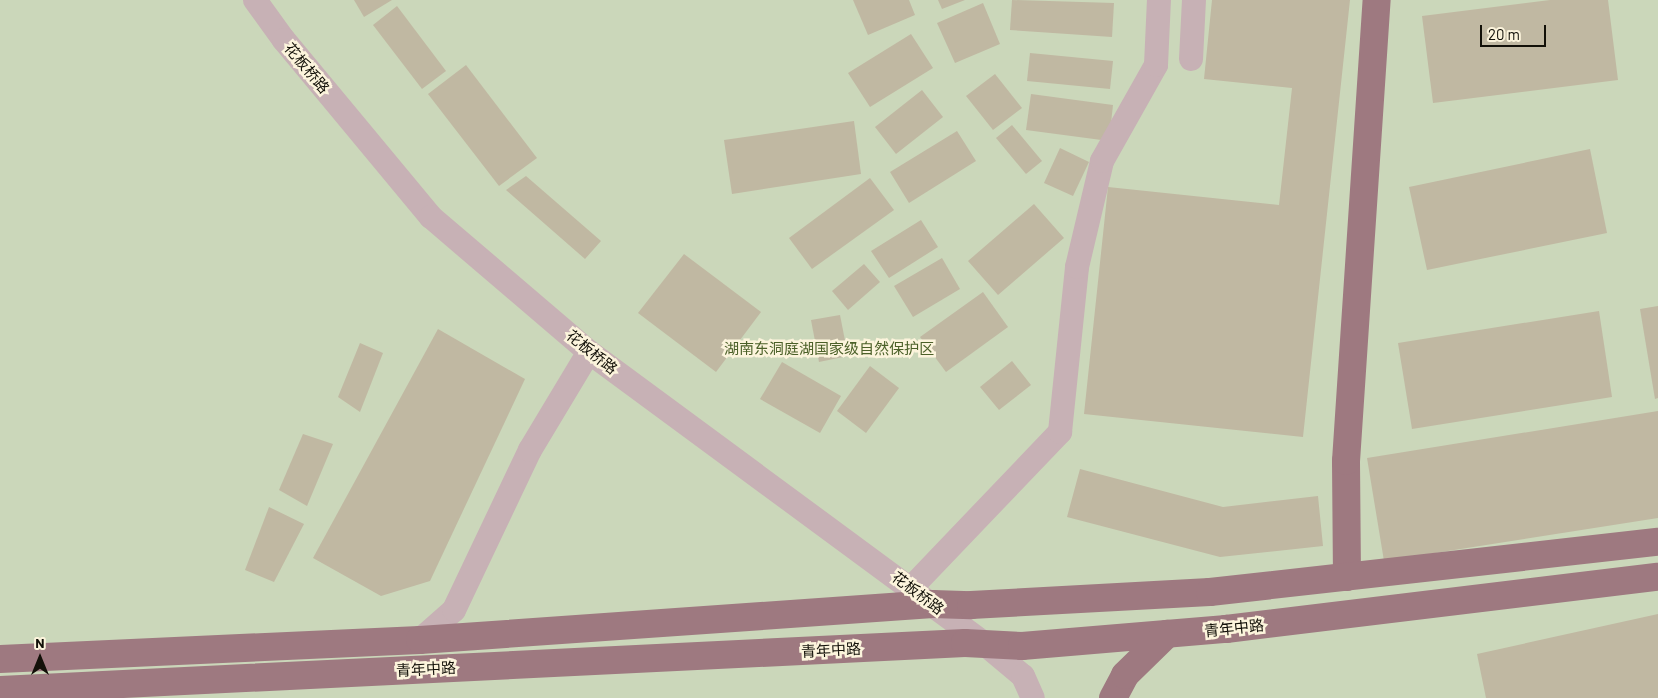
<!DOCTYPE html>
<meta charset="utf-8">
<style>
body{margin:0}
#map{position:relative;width:1658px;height:698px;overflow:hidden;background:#fcf4dc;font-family:Barlow,"Noto Sans SC",sans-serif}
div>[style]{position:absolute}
.green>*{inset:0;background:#cbd7ba}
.building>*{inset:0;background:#c0b8a2}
.minor>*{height:24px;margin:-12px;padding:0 12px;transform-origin:12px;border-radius:12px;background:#c7b1b5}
.major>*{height:28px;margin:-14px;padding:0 14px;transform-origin:14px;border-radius:14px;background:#9e7980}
span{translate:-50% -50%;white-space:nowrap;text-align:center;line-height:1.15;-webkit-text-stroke:5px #fcf4dc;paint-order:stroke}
.street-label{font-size:15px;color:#121008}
.park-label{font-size:15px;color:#4b6028}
.north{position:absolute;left:15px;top:633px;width:50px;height:50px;-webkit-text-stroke:4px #fcf4dc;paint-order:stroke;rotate:0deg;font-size:14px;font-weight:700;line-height:20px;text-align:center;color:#121008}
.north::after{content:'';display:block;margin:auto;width:18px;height:22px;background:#121008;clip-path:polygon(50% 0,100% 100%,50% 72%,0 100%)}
.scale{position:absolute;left:1480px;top:25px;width:66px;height:22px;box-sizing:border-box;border:2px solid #121008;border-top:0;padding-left:6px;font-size:15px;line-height:18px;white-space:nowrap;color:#121008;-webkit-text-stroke:4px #fcf4dc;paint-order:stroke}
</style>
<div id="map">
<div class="green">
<div style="clip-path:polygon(0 0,1658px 0,1658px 698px,0 698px)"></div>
</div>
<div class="building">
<div style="clip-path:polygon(354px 0,392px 0,364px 17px)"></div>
<div style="clip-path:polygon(853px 0,909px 0,915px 15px,868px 35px)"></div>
<div style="clip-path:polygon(938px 0,965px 0,942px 9px)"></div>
<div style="clip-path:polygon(1012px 0,1114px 3px,1112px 37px,1010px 30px)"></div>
<div style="clip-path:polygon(1212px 0,1350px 0,1303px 437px,1084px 414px,1108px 187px,1279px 205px,1292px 88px,1204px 79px)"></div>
<div style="clip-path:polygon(1550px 0,1608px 0,1618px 80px,1433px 103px,1422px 16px)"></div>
<div style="clip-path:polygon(983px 3px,1000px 44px,955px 63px,937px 23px)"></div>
<div style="clip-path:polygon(397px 6px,446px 71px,422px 89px,373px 25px)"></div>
<div style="clip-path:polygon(911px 34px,933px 68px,870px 107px,848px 73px)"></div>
<div style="clip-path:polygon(1030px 53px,1113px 61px,1110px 89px,1027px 81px)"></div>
<div style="clip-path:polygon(466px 65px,537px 158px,499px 186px,428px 94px)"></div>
<div style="clip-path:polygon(995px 74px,1022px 108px,993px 130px,966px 96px)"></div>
<div style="clip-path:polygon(922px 90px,943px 117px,896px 154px,875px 127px)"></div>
<div style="clip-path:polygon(1031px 94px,1113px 105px,1109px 141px,1026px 130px)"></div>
<div style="clip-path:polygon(854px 121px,861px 174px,732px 194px,724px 140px)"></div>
<div style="clip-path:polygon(1012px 125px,1042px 161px,1026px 174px,996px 138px)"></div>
<div style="clip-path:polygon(957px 131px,976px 161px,909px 203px,890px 172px)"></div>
<div style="clip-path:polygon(1060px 148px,1089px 162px,1073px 196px,1044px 183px)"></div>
<div style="clip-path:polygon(1590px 149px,1607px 233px,1427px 270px,1409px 187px)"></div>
<div style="clip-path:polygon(526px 176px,601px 241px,585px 259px,506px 190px)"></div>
<div style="clip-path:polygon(870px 178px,894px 210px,812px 269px,789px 238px)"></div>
<div style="clip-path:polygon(1034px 204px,1064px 238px,998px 295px,968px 261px)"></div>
<div style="clip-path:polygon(921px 220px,938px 247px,889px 278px,871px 251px)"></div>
<div style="clip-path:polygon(684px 254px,761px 312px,716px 372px,638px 313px)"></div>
<div style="clip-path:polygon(942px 258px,960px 289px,913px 317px,894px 286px)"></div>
<div style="clip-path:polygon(864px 264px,880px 282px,848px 310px,832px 291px)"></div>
<div style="clip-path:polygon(983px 292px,1008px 327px,946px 372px,920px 337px)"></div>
<div style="clip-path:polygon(1658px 306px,1658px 398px,1655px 399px,1640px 309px)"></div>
<div style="clip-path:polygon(1599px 311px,1612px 397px,1412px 429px,1398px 343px)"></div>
<div style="clip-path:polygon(840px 315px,848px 356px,819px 362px,811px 320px)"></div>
<div style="clip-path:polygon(438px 329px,525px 379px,430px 581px,381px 596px,313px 558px)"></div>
<div style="clip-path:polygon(360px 343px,383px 353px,360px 412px,338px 397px)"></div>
<div style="clip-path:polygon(1012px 361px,1031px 385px,999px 410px,980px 387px)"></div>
<div style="clip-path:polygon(782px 362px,841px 396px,820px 433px,760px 399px)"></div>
<div style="clip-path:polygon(870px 366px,899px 388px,866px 433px,837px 411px)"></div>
<div style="clip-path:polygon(1658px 411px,1658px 518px,1384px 561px,1367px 458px)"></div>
<div style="clip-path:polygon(303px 434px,333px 444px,307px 506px,279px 490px)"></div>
<div style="clip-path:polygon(1080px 469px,1223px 507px,1318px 496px,1323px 546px,1220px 557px,1067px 517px)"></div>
<div style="clip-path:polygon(269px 507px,304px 524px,274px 582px,245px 570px)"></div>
<div style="clip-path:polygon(1658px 614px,1658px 698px,1486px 698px,1477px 654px)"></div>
</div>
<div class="minor">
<div style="left:255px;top:0;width:49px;rotate:54.1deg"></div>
<div style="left:284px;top:40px;width:230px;rotate:50.3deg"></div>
<div style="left:431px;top:217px;width:208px;rotate:40.5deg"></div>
<div style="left:589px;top:352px;width:493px;rotate:36.4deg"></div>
<div style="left:986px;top:645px;width:48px;rotate:40deg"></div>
<div style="left:1023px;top:676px;width:24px;rotate:66deg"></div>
<div style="left:1191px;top:59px;width:59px;rotate:-87.1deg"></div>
<div style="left:911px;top:588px;width:216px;rotate:-46.3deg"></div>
<div style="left:1060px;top:432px;width:166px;rotate:-84.1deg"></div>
<div style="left:1077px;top:267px;width:109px;rotate:-76.7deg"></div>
<div style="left:1102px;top:161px;width:110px;rotate:-60.6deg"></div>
<div style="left:1156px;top:65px;width:65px;rotate:-87.4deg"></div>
<div style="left:420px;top:640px;width:45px;rotate:-41.4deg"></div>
<div style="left:454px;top:610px;width:177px;rotate:-64.6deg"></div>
<div style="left:530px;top:450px;width:114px;rotate:-59deg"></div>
</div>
<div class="major">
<div style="left:1347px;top:577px;width:116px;rotate:-90.5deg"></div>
<div style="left:1346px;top:461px;width:462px;rotate:-86.2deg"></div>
<div style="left:0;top:659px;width:420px;rotate:-2.6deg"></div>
<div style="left:420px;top:640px;width:514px;rotate:-4.01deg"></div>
<div style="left:933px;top:604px;width:38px;rotate:2deg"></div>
<div style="left:971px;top:605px;width:239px;rotate:-3.1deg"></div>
<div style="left:1210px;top:592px;width:451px;rotate:-6.4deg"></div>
<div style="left:0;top:690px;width:966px;rotate:-2.79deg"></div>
<div style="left:965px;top:643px;width:57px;rotate:3deg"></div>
<div style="left:1022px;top:646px;width:205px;rotate:-4.8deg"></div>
<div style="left:1226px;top:629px;width:435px;rotate:-6.9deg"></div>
<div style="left:1113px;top:698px;width:26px;rotate:-62deg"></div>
<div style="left:1125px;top:675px;width:59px;rotate:-44.3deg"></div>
</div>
<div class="street-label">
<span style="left:307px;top:68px;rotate:50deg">花板桥路</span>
<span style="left:592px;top:352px;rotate:39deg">花板桥路</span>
<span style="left:918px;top:593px;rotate:37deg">花板桥路</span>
<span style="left:1234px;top:628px;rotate:-6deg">青年中路</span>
<span style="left:831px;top:650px;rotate:-3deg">青年中路</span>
<span style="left:426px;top:669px;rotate:-3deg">青年中路</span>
</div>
<div class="park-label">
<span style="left:829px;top:349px">湖南东洞庭湖国家级自然保护区</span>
</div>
<div class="north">N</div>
<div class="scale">20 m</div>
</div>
